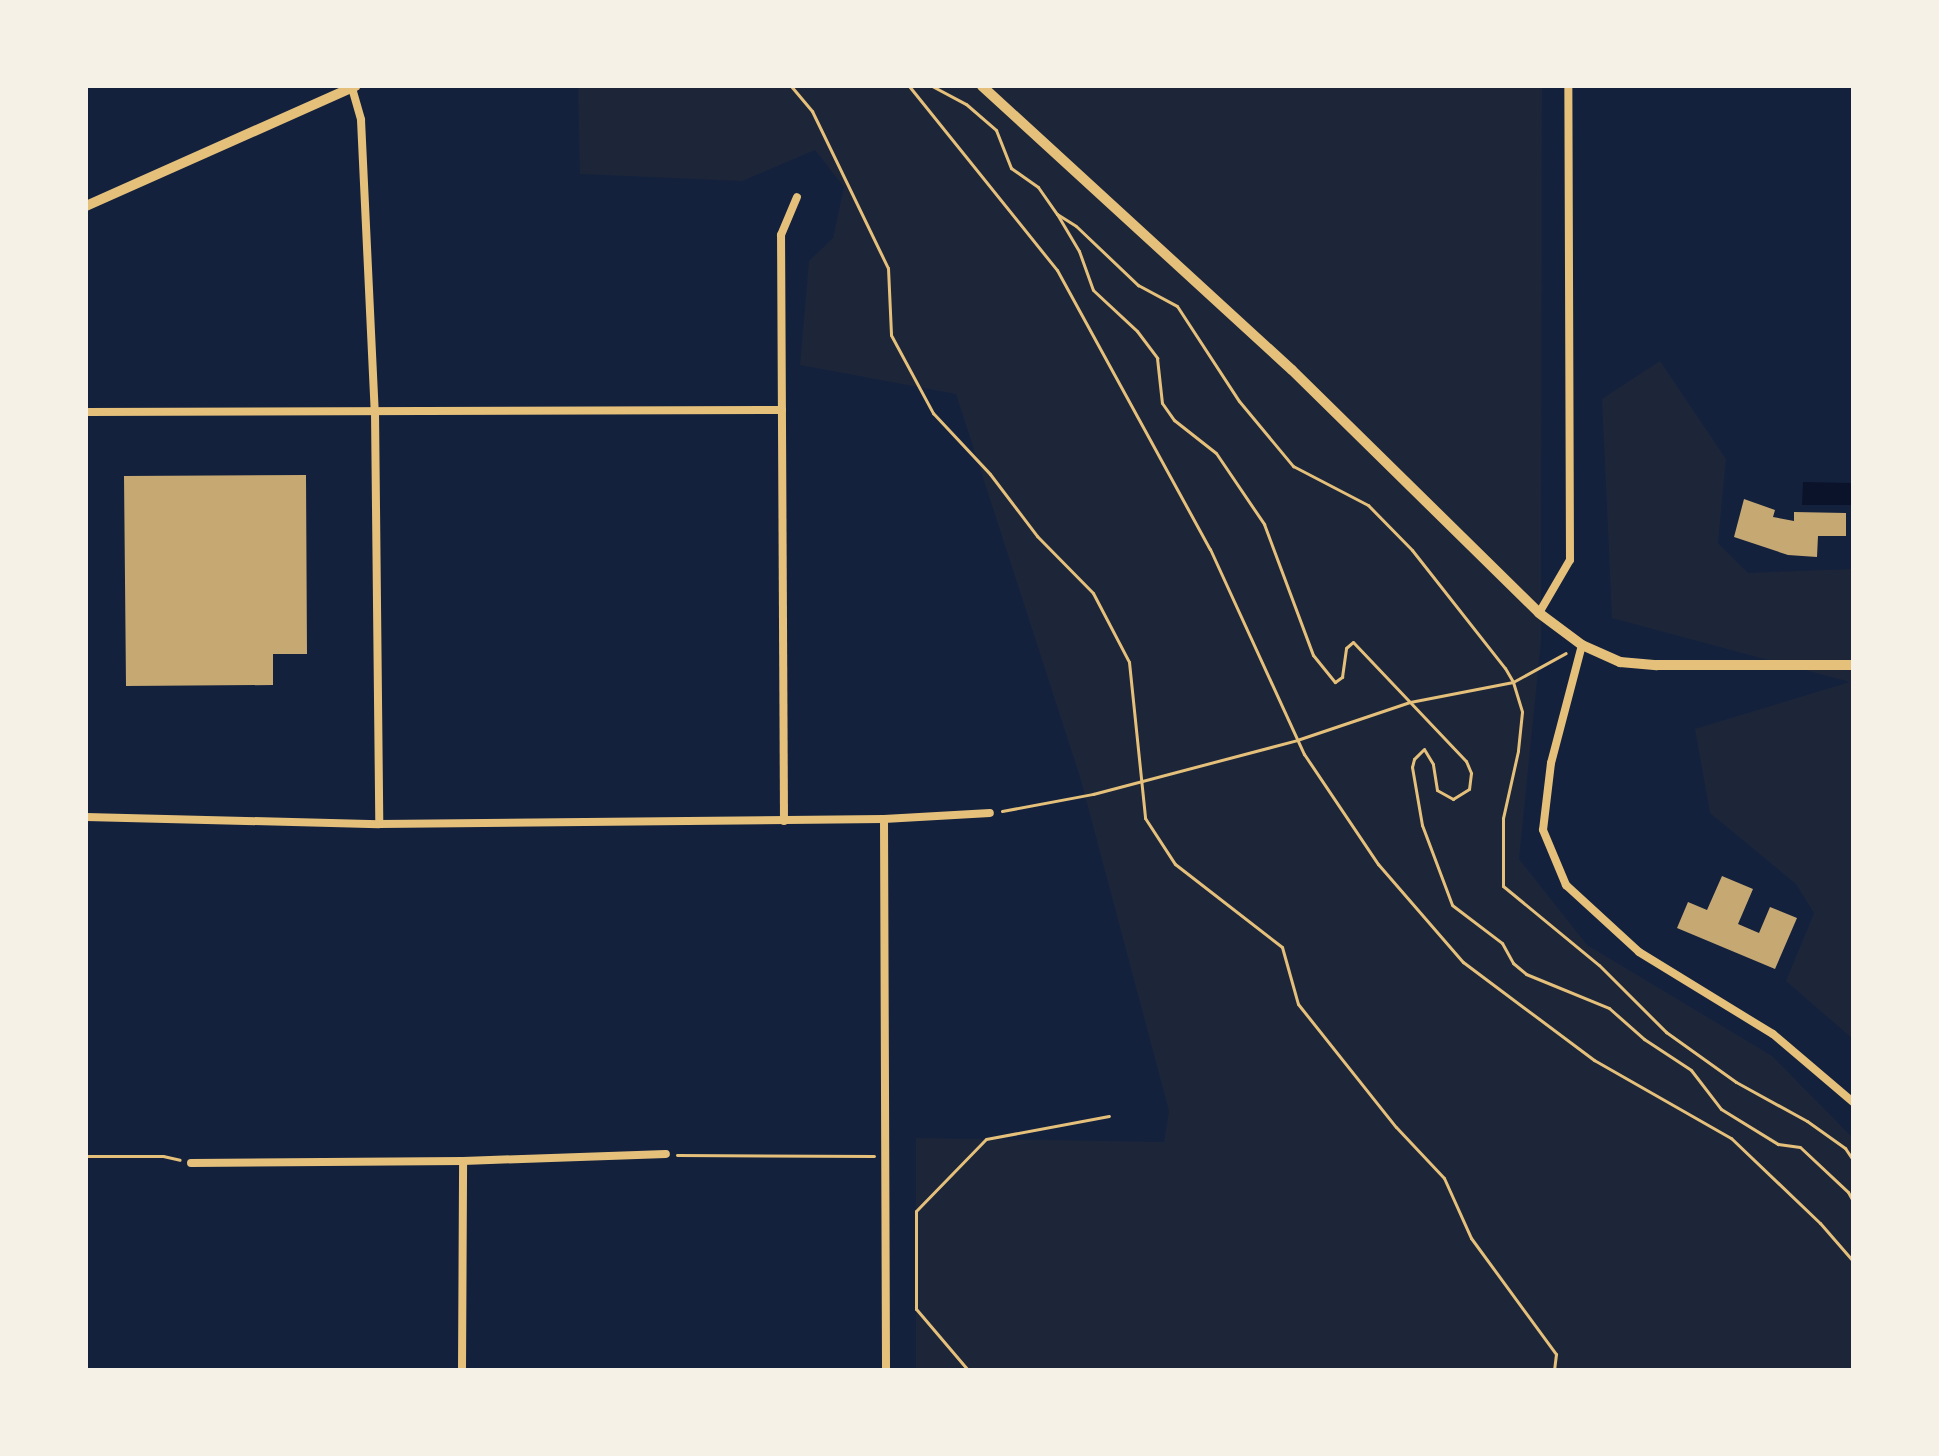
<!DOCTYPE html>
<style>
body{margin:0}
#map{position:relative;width:1939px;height:1456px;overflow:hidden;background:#14213d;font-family:Arial,sans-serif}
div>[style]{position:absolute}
.green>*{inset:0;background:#1d2539}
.water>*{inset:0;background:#0b132b}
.building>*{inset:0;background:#c6a872}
.path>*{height:3px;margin:-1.5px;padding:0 1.5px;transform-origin:1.5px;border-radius:1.5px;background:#e5c07b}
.minor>*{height:8px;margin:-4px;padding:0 4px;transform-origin:4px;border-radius:4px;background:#e5c07b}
.tertiary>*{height:10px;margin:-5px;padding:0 5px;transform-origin:5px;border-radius:5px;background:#e5c07b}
span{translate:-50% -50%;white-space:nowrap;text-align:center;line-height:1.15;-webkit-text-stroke:8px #f6f1e7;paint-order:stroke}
.frame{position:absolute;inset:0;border:88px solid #f6f1e7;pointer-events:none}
</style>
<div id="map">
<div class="green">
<div style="clip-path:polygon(578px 86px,1542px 86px,1541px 641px,1519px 859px,1587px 945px,1772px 1056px,1853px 1138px,1853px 1370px,916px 1370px,916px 1138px,1164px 1142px,1169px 1111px,1080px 777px,956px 394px,800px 365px,809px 261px,833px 238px,844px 187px,815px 150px,742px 181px,580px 174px)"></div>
<div style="clip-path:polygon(1660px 361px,1726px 459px,1718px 543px,1748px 573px,1853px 569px,1853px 1039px,1786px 981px,1814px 913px,1796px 884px,1710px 813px,1695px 729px,1850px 682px,1612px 618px,1602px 399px)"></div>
</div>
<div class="water">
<div style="clip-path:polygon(1803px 482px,1852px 483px,1852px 505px,1802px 505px)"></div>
</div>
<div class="building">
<div style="clip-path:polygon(306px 475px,307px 654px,273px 654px,273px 685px,126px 686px,124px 476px)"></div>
<div style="clip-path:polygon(1744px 499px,1775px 510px,1773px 517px,1794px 521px,1794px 512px,1846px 513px,1846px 536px,1818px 536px,1817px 557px,1788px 555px,1734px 537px)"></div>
<div style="clip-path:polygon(1722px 876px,1753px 889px,1738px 924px,1759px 933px,1770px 907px,1797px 918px,1775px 969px,1677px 928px,1688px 902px,1707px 910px)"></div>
</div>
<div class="path">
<div style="left:791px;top:86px;width:33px;rotate:50deg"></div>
<div style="left:812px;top:111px;width:174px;rotate:64.2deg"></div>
<div style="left:888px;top:268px;width:67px;rotate:87.4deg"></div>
<div style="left:891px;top:335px;width:89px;rotate:61.7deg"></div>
<div style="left:933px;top:413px;width:83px;rotate:46.9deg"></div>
<div style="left:990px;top:474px;width:78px;rotate:52.8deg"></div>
<div style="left:1037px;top:536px;width:80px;rotate:45.5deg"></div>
<div style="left:1093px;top:593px;width:78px;rotate:62.4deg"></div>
<div style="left:1129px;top:662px;width:157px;rotate:84.1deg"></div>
<div style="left:1145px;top:818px;width:55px;rotate:56.9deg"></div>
<div style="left:1175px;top:864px;width:135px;rotate:37.8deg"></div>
<div style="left:1282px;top:947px;width:59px;rotate:74.3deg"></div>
<div style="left:1298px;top:1004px;width:157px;rotate:51.5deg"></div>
<div style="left:1396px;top:1127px;width:70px;rotate:46.7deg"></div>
<div style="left:1444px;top:1178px;width:66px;rotate:65.8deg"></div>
<div style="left:1471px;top:1238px;width:144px;rotate:53.8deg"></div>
<div style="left:1556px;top:1354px;width:16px;rotate:97deg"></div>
<div style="left:909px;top:86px;width:236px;rotate:51.2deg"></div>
<div style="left:1057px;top:270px;width:318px;rotate:61.3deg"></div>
<div style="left:1210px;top:549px;width:226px;rotate:65.4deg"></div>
<div style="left:1304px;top:754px;width:133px;rotate:56.1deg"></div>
<div style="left:1378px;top:864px;width:130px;rotate:49.1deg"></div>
<div style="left:1463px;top:962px;width:164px;rotate:36.8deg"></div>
<div style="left:1594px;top:1060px;width:158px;rotate:29.7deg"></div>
<div style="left:1731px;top:1138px;width:123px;rotate:43.7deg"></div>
<div style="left:1820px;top:1223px;width:50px;rotate:49deg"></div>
<div style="left:932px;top:86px;width:38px;rotate:28deg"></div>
<div style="left:966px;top:104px;width:40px;rotate:41deg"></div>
<div style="left:996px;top:130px;width:41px;rotate:68.5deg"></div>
<div style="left:1011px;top:168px;width:33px;rotate:35deg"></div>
<div style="left:1038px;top:187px;width:33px;rotate:55deg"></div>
<div style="left:1057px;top:214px;width:22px;rotate:32deg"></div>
<div style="left:1076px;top:226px;width:86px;rotate:43.6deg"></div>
<div style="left:1138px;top:285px;width:44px;rotate:28.3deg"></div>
<div style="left:1177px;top:306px;width:113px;rotate:56.9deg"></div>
<div style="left:1239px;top:401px;width:85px;rotate:50.3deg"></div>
<div style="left:1293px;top:466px;width:85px;rotate:27.5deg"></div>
<div style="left:1368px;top:505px;width:63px;rotate:45.6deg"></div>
<div style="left:1412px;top:550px;width:150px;rotate:51.8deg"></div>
<div style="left:1505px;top:668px;width:16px;rotate:60deg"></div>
<div style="left:1513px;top:682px;width:31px;rotate:73deg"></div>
<div style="left:1522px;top:712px;width:39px;rotate:96deg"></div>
<div style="left:1518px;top:751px;width:69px;rotate:102.6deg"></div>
<div style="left:1503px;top:818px;width:68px;rotate:90deg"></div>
<div style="left:1503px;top:886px;width:124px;rotate:39.5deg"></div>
<div style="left:1599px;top:965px;width:95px;rotate:45deg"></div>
<div style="left:1666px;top:1032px;width:86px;rotate:35.5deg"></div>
<div style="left:1736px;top:1082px;width:81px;rotate:28.8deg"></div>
<div style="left:1807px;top:1121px;width:47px;rotate:35.4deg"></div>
<div style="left:1845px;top:1148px;width:14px;rotate:56deg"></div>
<div style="left:1057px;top:214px;width:43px;rotate:59.3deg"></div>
<div style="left:1079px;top:251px;width:41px;rotate:70.3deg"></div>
<div style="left:1093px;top:290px;width:60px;rotate:43deg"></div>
<div style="left:1137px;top:331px;width:34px;rotate:53deg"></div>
<div style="left:1157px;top:358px;width:45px;rotate:83.7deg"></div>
<div style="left:1162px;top:403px;width:21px;rotate:55deg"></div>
<div style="left:1174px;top:420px;width:53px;rotate:38.2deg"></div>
<div style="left:1216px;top:453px;width:86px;rotate:55.9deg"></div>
<div style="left:1264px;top:524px;width:140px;rotate:69.5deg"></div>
<div style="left:1313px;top:655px;width:35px;rotate:51deg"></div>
<div style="left:1335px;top:682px;width:9px;rotate:-36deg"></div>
<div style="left:1342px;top:677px;width:29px;rotate:-82deg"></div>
<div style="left:1346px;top:648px;width:9px;rotate:-41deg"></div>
<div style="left:1353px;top:642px;width:164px;rotate:46.5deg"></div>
<div style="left:1466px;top:761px;width:13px;rotate:67deg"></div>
<div style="left:1471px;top:773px;width:16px;rotate:97deg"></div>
<div style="left:1469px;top:789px;width:19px;rotate:148deg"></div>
<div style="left:1453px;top:799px;width:18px;rotate:-151deg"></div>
<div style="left:1437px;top:790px;width:26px;rotate:-99deg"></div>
<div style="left:1433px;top:764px;width:17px;rotate:-121deg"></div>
<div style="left:1424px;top:749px;width:14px;rotate:135deg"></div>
<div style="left:1414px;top:759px;width:8px;rotate:104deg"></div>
<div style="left:1412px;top:767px;width:59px;rotate:80.2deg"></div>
<div style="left:1422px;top:825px;width:85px;rotate:69.4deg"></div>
<div style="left:1452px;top:905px;width:63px;rotate:37.2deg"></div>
<div style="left:1502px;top:943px;width:23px;rotate:61deg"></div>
<div style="left:1513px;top:963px;width:17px;rotate:40deg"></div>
<div style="left:1526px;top:974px;width:90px;rotate:22.3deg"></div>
<div style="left:1609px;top:1008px;width:47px;rotate:41.5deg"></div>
<div style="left:1644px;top:1039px;width:56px;rotate:33.4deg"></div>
<div style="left:1691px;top:1070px;width:49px;rotate:52.4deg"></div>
<div style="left:1721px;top:1109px;width:67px;rotate:31.6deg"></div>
<div style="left:1778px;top:1144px;width:22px;rotate:8deg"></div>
<div style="left:1800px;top:1147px;width:66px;rotate:43.2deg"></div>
<div style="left:1848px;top:1192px;width:10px;rotate:61deg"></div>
<div style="left:1002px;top:811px;width:93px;rotate:-10.6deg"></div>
<div style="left:1093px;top:794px;width:211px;rotate:-14.8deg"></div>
<div style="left:1297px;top:740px;width:119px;rotate:-18.6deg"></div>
<div style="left:1410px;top:702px;width:105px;rotate:-11deg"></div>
<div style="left:1513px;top:682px;width:60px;rotate:-28.7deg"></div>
<div style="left:677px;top:1155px;width:197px;rotate:0.3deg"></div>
<div style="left:86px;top:1156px;width:77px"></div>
<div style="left:163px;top:1156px;width:17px;rotate:13deg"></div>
<div style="left:968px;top:1370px;width:80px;rotate:-130.4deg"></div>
<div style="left:916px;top:1309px;width:98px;rotate:-90deg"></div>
<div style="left:916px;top:1211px;width:100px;rotate:-45.8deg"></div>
<div style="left:986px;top:1139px;width:125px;rotate:-10.6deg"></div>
</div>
<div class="minor">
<div style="left:352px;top:88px;width:33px;rotate:74deg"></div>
<div style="left:361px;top:120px;width:292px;rotate:87.3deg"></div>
<div style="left:375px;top:412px;width:412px;rotate:89.4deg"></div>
<div style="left:86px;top:412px;width:696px;rotate:-0.16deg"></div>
<div style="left:1539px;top:613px;width:61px;rotate:-59.7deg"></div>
<div style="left:1570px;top:560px;width:474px;rotate:-90.2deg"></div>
<div style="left:1582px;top:645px;width:122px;rotate:104.7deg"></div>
<div style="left:1551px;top:763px;width:67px;rotate:96.8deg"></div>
<div style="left:1543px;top:830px;width:60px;rotate:67.3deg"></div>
<div style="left:1566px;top:885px;width:99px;rotate:42.5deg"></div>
<div style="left:1639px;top:952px;width:157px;rotate:31.5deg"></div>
<div style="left:1773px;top:1034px;width:105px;rotate:40.4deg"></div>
<div style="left:86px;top:817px;width:293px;rotate:1.4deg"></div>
<div style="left:379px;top:824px;width:505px;rotate:-0.57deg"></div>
<div style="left:884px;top:819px;width:106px;rotate:-3.2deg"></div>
<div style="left:884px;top:819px;width:551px;rotate:89.79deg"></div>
<div style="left:784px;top:821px;width:586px;rotate:-90.29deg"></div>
<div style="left:781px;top:235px;width:41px;rotate:-67.2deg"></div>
<div style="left:191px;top:1163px;width:272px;rotate:-0.4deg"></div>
<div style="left:463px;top:1161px;width:203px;rotate:-2deg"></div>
<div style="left:462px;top:1370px;width:209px;rotate:-89.7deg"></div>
</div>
<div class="tertiary">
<div style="left:982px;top:86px;width:420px;rotate:42.5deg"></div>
<div style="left:1292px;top:370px;width:346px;rotate:44.5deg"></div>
<div style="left:1539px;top:613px;width:54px;rotate:36.7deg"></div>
<div style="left:1582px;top:645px;width:42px;rotate:24.1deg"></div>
<div style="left:1620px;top:662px;width:37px;rotate:5deg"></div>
<div style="left:1657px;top:665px;width:196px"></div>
<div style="left:86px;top:206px;width:295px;rotate:-24deg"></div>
</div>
<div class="frame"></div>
</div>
